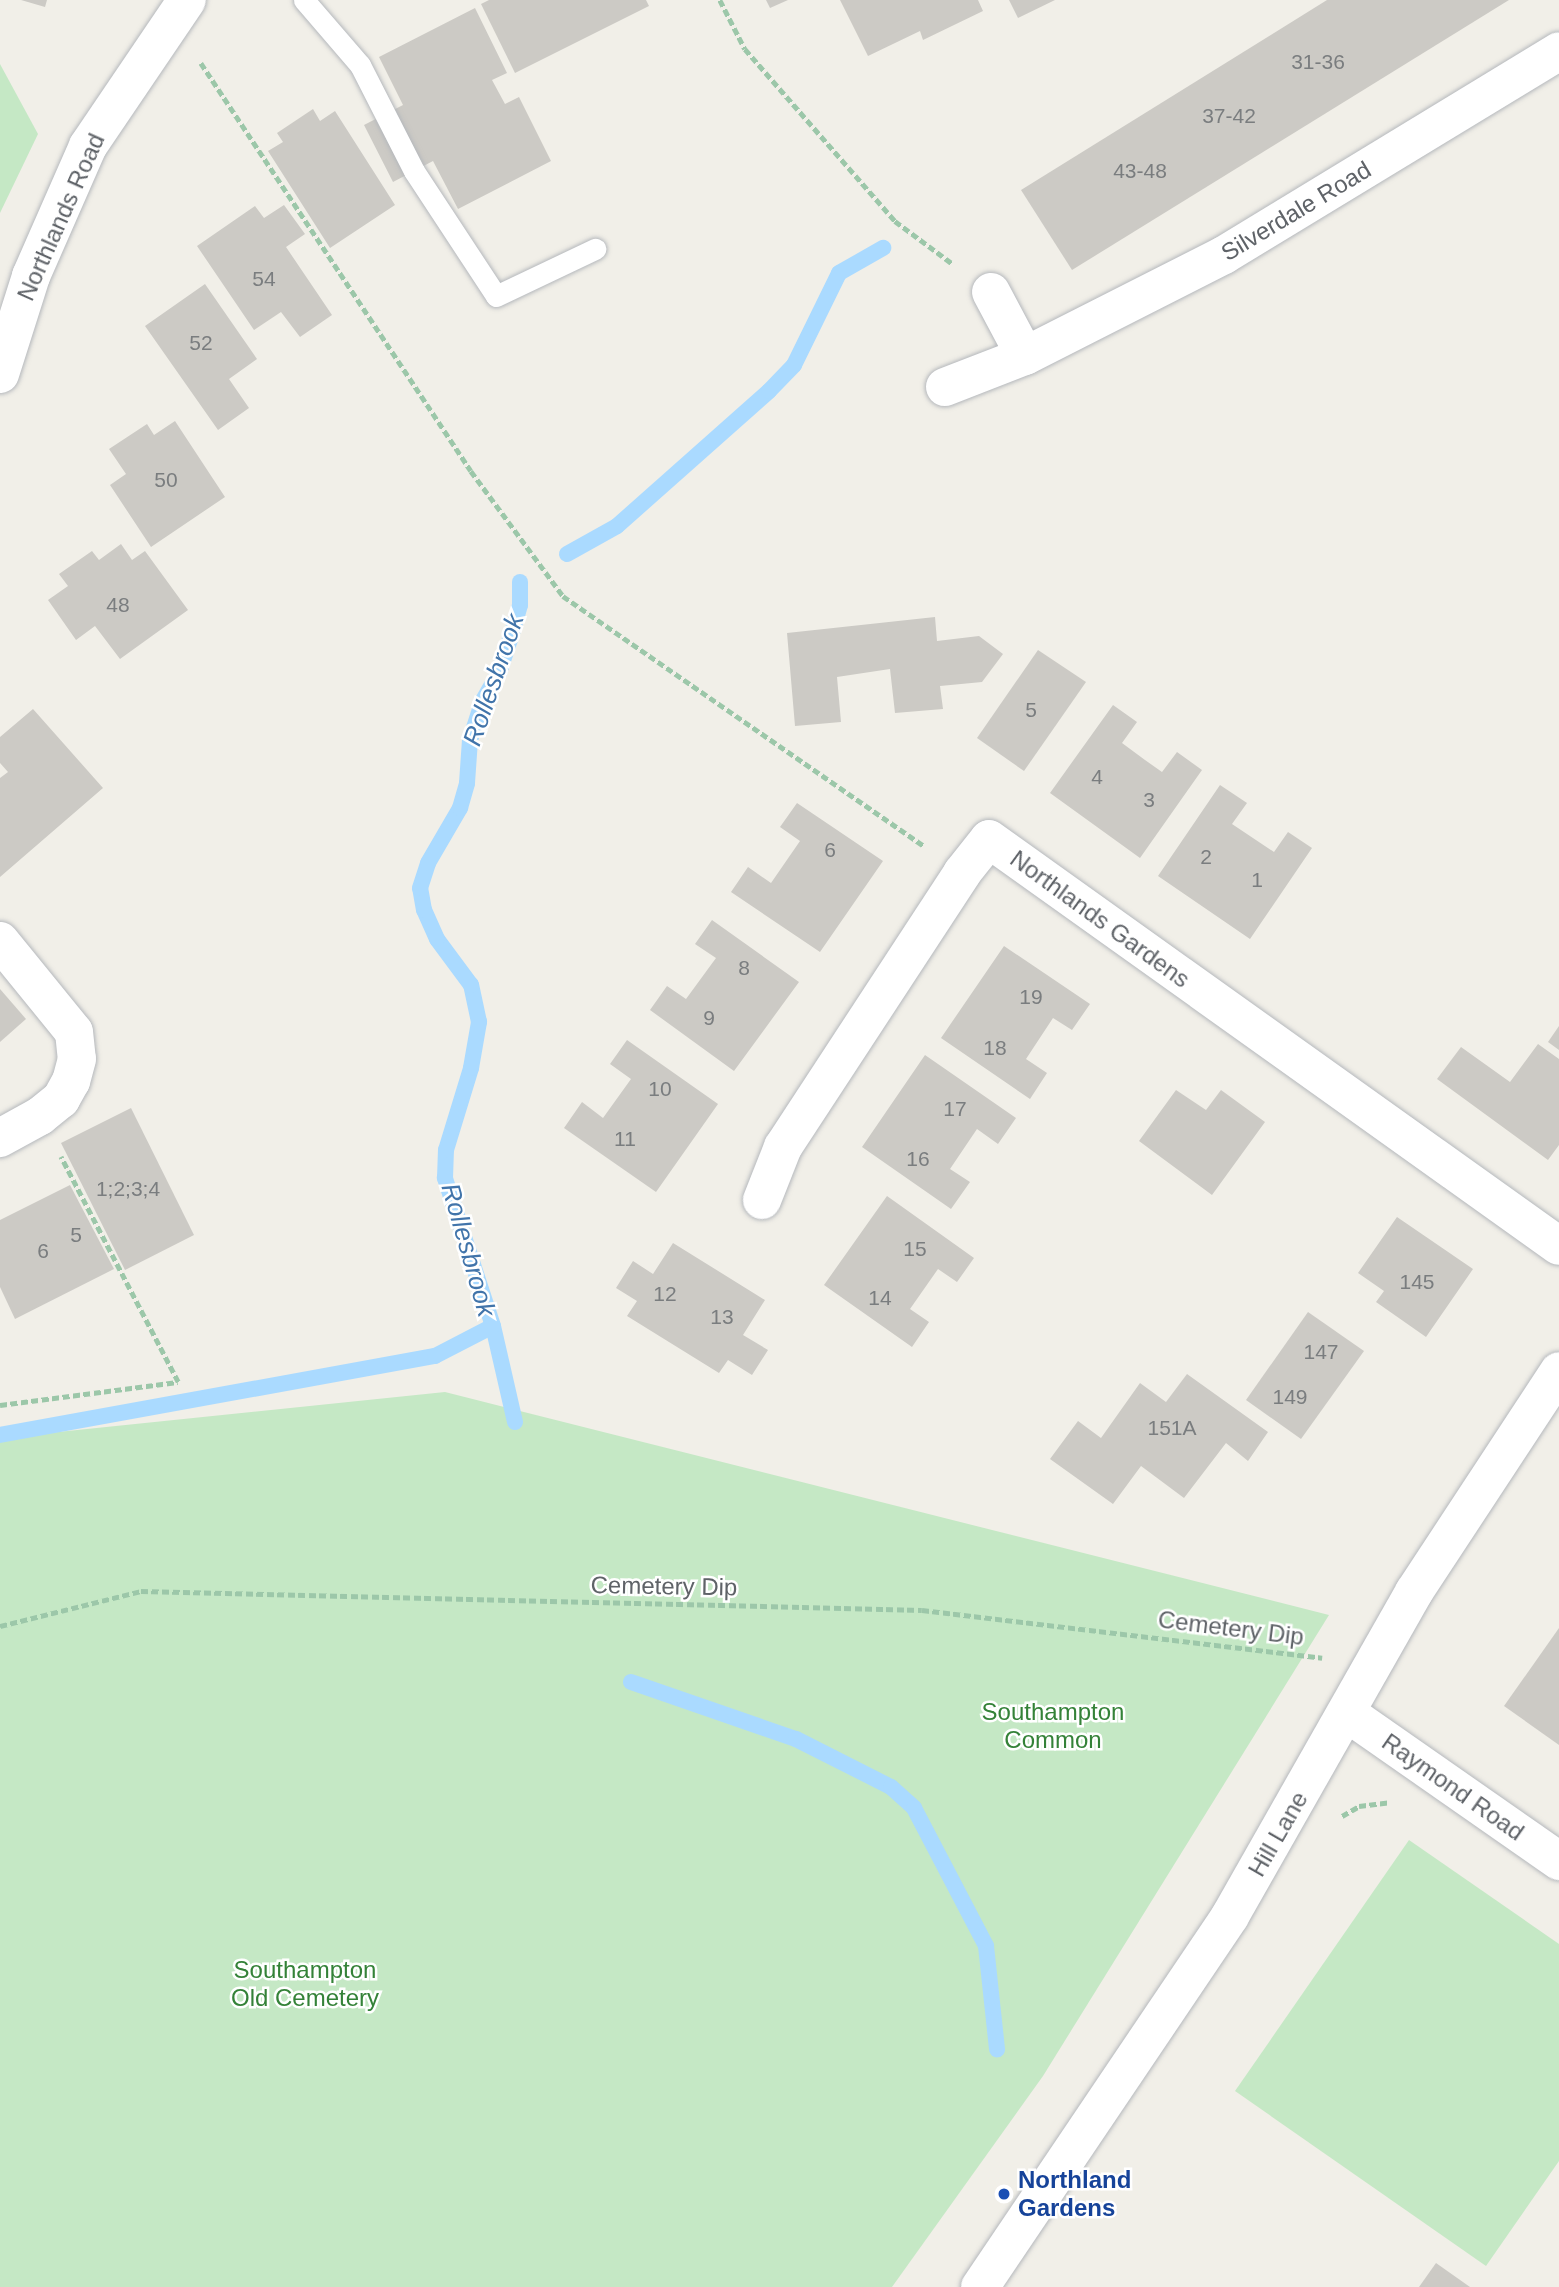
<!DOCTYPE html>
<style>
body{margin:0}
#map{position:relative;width:1559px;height:2287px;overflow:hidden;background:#f1efe8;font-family:Helvetica,sans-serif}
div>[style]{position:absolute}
.green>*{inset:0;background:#c5e8c5}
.stream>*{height:16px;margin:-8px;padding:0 8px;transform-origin:8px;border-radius:8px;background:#aadaff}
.building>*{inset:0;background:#cccac5}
.path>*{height:4.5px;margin-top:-2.25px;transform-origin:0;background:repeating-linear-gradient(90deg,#9cc7a9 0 7px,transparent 0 10.5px)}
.roads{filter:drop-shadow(0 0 2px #b5b8bc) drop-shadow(0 0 2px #b5b8bc)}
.service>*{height:21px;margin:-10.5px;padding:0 10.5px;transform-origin:10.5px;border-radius:10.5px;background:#fff}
.minor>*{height:38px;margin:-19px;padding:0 19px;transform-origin:19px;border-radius:19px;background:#fff}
.tertiary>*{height:38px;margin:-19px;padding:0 19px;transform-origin:19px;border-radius:19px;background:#fff}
.dots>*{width:19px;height:19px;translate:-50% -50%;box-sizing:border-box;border:4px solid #fff;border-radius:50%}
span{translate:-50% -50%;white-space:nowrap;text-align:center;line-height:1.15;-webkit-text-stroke:5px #fff;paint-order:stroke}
.number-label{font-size:21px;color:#7a7d7f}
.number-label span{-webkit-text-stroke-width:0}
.street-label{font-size:24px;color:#5f6368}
.park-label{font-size:24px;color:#348238}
.transit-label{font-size:24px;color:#164399;font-weight:700}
.left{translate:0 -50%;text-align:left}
.water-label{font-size:26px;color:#4174aa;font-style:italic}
</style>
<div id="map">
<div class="green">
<div style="clip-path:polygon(0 64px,38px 134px,0 213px)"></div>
<div style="clip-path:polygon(445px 1392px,1329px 1615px,1043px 2076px,892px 2287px,0 2287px,0 1438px)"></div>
<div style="clip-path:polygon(1409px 1840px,1559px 1944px,1559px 2161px,1486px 2266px,1235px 2091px)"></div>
</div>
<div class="stream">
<div style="left:567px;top:554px;width:57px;rotate:-29.2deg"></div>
<div style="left:617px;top:526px;width:203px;rotate:-41.6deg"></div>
<div style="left:769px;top:391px;width:36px;rotate:-46deg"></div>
<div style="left:794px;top:365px;width:102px;rotate:-63.9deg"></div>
<div style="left:839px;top:273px;width:51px;rotate:-29.6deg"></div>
<div style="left:515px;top:1422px;width:98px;rotate:-102.9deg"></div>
<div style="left:493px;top:1326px;width:156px;rotate:-108deg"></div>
<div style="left:445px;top:1178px;width:28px;rotate:-88deg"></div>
<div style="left:446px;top:1150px;width:86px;rotate:-73deg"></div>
<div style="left:471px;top:1068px;width:47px;rotate:-80.1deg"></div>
<div style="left:479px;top:1022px;width:38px;rotate:-102deg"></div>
<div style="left:471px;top:985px;width:57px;rotate:-126.5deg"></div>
<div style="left:437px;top:939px;width:32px;rotate:-114deg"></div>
<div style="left:424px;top:910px;width:22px;rotate:-100deg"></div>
<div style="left:420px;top:888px;width:26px;rotate:-72deg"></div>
<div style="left:428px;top:863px;width:64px;rotate:-59.8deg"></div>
<div style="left:460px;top:808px;width:26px;rotate:-74deg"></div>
<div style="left:467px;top:783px;width:43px;rotate:-86deg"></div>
<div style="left:470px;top:740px;width:40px;rotate:-72deg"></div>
<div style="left:482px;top:702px;width:34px;rotate:-60deg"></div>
<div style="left:499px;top:673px;width:35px;rotate:-72deg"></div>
<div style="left:510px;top:640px;width:36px;rotate:-74deg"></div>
<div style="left:520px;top:605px;width:23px;rotate:-90deg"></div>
<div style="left:0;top:1435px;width:442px;rotate:-10.3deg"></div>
<div style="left:435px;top:1356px;width:65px;rotate:-27.3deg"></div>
<div style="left:631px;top:1682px;width:175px;rotate:19.1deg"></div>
<div style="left:796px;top:1739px;width:106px;rotate:26.8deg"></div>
<div style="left:891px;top:1787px;width:31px;rotate:42deg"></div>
<div style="left:914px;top:1808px;width:156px;rotate:62.4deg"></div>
<div style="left:986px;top:1946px;width:104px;rotate:83.9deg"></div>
</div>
<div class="building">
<div style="clip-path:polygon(21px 0,47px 0,45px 7px)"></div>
<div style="clip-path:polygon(489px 0,646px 0,649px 6px,515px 73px,481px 4px)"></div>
<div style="clip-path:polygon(766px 0,788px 0,770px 8px)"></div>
<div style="clip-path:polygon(840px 0,978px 0,983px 11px,923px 40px,920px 31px,868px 56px)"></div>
<div style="clip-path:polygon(1009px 0,1055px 0,1018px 18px)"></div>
<div style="clip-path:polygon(1327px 0,1509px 0,1072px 270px,1021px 190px)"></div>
<div style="clip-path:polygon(475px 8px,507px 73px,492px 80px,505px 104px,519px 97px,551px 161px,458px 209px,433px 161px,393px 182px,364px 125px,403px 105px,379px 57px)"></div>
<div style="clip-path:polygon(313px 109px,320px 121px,335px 111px,395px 205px,330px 248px,268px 151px,283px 142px,277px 133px)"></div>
<div style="clip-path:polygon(284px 205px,305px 234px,286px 247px,332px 315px,300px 337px,281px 312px,254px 330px,197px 246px,255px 206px,264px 218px)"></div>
<div style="clip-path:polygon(205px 284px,257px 359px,229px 379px,249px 408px,218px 430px,145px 326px)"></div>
<div style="clip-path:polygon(175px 421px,225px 497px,151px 547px,110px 485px,126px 474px,109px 449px,147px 424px,154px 435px)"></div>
<div style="clip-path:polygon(121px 544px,132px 560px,145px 551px,188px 610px,120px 659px,95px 626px,76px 640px,48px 600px,68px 586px,59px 574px,92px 551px,99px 560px)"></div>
<div style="clip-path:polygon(935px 617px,937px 641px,979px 636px,1003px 654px,982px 682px,940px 686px,943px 709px,895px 713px,890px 669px,837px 677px,841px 722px,795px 726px,787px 633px)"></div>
<div style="clip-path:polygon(1038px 650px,1086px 682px,1024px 771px,977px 738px)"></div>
<div style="clip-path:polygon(1113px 705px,1137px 722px,1122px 743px,1145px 760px,1162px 772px,1177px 752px,1202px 770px,1140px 858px,1050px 793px)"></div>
<div style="clip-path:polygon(33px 709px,103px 788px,0 877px,0 778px,8px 772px,0 763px,0 737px)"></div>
<div style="clip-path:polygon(1220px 785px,1247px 803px,1232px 824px,1274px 852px,1288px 832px,1312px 848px,1250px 939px,1158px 876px)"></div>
<div style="clip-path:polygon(797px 803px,883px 861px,820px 952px,731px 892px,748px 867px,771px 883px,800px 841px,780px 827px)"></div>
<div style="clip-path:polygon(712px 920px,799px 982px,734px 1071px,650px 1010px,667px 986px,686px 999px,716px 958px,695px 944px)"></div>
<div style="clip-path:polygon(1004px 946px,1090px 1004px,1072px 1030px,1053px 1018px,1026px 1059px,1047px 1073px,1030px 1099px,941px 1038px)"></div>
<div style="clip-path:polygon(0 989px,26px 1019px,0 1042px)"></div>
<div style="clip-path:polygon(1559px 1026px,1559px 1050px,1548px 1042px)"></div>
<div style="clip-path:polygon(627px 1040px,718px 1104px,656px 1192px,564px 1128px,582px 1102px,603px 1118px,631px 1079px,610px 1064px)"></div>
<div style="clip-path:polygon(1538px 1044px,1559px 1059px,1559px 1145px,1548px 1160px,1437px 1079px,1461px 1047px,1510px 1082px)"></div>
<div style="clip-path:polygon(925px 1055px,1016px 1118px,998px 1144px,977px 1129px,950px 1169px,970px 1182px,951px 1209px,862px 1147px)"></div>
<div style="clip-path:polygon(1176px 1090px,1206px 1110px,1221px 1090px,1265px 1122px,1212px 1195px,1139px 1141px)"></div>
<div style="clip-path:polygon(131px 1108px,194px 1235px,125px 1270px,61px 1143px)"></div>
<div style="clip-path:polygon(70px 1185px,114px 1269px,15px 1319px,0 1287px,0 1220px)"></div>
<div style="clip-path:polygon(887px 1196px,974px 1258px,957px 1282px,938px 1269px,910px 1309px,929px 1322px,912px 1347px,824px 1285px)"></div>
<div style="clip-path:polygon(1397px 1217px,1473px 1269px,1426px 1337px,1376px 1302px,1384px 1291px,1358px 1273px)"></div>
<div style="clip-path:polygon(673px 1243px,765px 1300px,743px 1335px,768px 1350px,752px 1375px,728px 1360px,719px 1373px,627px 1316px,637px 1301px,616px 1288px,633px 1261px,653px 1274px)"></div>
<div style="clip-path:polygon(1308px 1312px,1364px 1351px,1301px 1439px,1246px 1400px)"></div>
<div style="clip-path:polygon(1187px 1374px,1268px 1432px,1248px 1461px,1226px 1443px,1184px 1498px,1141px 1466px,1113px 1504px,1050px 1459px,1078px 1421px,1101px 1438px,1140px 1383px,1166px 1402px)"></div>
<div style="clip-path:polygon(1559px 1628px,1559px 1745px,1504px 1706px)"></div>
<div style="clip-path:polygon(1436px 2263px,1470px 2287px,1419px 2287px)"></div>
</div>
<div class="path">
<div style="left:720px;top:0;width:55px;rotate:63deg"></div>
<div style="left:745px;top:49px;width:228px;rotate:48.9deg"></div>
<div style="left:895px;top:221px;width:72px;rotate:36.6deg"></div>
<div style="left:201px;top:63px;width:489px;rotate:56.5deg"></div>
<div style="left:471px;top:471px;width:155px;rotate:53.6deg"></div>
<div style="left:563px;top:596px;width:439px;rotate:34.7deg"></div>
<div style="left:0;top:1405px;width:179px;rotate:-7.4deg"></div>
<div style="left:178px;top:1382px;width:254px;rotate:-117.5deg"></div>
<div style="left:0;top:1626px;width:145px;rotate:-13.9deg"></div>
<div style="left:141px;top:1591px;width:781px;rotate:1.39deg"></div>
<div style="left:922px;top:1610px;width:403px;rotate:6.8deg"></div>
<div style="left:1342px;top:1816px;width:20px;rotate:-30deg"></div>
<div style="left:1359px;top:1806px;width:31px;rotate:-7deg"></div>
</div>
<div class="roads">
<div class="service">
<div style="left:304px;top:0;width:86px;rotate:49.3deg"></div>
<div style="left:360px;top:65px;width:119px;rotate:63deg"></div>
<div style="left:414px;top:171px;width:149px;rotate:56.7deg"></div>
<div style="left:496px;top:296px;width:110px;rotate:-25.4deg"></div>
</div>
<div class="minor">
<div style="left:991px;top:292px;width:72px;rotate:62deg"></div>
<div style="left:0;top:374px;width:103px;rotate:-72.4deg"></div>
<div style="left:31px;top:276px;width:142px;rotate:-66.3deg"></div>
<div style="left:88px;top:146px;width:176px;rotate:-55.9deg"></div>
<div style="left:945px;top:387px;width:86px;rotate:-21.2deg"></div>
<div style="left:1025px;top:356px;width:223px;rotate:-26.9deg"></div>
<div style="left:1224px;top:255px;width:392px;rotate:-31.3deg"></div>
<div style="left:0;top:941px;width:117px;rotate:50.9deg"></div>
<div style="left:74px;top:1032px;width:27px;rotate:84deg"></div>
<div style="left:77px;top:1059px;width:23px;rotate:105deg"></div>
<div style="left:71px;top:1081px;width:21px;rotate:119deg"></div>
<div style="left:61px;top:1099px;width:27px;rotate:141deg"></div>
<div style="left:40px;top:1116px;width:46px;rotate:151.2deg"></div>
<div style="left:762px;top:1200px;width:57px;rotate:-68.4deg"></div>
<div style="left:783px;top:1147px;width:327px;rotate:-56.8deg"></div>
<div style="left:962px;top:873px;width:43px;rotate:-51.5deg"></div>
<div style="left:989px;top:839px;width:700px;rotate:35.53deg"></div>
</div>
<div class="tertiary">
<div style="left:1347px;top:1713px;width:259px;rotate:34.9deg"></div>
<div style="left:980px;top:2287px;width:447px;rotate:-56deg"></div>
<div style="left:1230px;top:1916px;width:373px;rotate:-60.4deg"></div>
<div style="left:1414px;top:1592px;width:264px;rotate:-56.7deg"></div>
</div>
</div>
<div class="dots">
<div style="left:1004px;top:2194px;background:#1a4fb4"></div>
</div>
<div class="number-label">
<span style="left:1318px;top:62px">31-36</span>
<span style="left:1229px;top:116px">37-42</span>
<span style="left:1140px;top:171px">43-48</span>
<span style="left:264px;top:279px">54</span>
<span style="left:201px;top:343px">52</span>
<span style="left:166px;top:480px">50</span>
<span style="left:118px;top:605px">48</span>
<span style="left:1031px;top:710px">5</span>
<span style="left:1097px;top:777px">4</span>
<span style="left:1149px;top:800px">3</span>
<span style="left:830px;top:850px">6</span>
<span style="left:1206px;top:857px">2</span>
<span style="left:1257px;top:880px">1</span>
<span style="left:744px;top:968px">8</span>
<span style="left:1031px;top:997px">19</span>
<span style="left:709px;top:1018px">9</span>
<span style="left:995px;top:1048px">18</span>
<span style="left:660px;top:1089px">10</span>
<span style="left:955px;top:1109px">17</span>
<span style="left:625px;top:1139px">11</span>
<span style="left:918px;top:1159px">16</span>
<span style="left:128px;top:1189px">1;2;3;4</span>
<span style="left:76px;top:1235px">5</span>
<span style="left:915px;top:1249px">15</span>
<span style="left:43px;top:1251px">6</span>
<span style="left:1417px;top:1282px">145</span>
<span style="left:665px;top:1294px">12</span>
<span style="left:880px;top:1298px">14</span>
<span style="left:722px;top:1317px">13</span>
<span style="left:1321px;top:1352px">147</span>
<span style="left:1290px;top:1397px">149</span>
<span style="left:1172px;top:1428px">151A</span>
</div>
<div class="street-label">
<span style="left:1296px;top:211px;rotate:-31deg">Silverdale Road</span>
<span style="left:61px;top:217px;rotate:-66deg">Northlands Road</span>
<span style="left:1100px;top:919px;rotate:36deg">Northlands Gardens</span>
<span style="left:664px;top:1586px;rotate:1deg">Cemetery Dip</span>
<span style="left:1231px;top:1628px;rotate:7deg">Cemetery Dip</span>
<span style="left:1453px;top:1787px;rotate:35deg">Raymond Road</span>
<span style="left:1278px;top:1834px;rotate:-60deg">Hill Lane</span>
</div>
<div class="park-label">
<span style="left:1053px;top:1726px">Southampton<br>Common</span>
<span style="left:305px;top:1984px">Southampton<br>Old Cemetery</span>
</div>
<div class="transit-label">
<span class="left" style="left:1018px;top:2194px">Northland<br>Gardens</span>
</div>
<div class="water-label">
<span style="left:494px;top:680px;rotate:-71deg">Rollesbrook</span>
<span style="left:468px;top:1250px;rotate:74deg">Rollesbrook</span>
</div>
</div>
